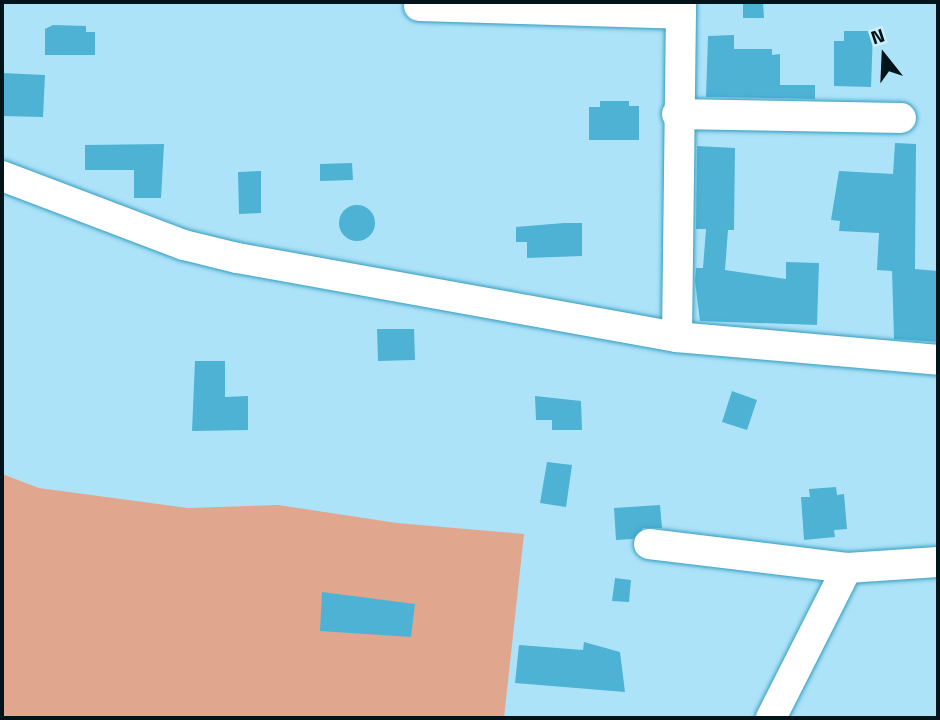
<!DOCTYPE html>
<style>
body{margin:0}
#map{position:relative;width:940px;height:720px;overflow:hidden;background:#ade3f9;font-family:"Titillium Web",sans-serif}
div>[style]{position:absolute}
.green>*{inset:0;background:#e1a68e}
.building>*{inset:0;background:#4db2d4}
.round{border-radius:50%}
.roads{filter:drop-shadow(0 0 2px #359dbf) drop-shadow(0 0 2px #359dbf)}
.minor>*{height:30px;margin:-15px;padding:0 15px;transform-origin:15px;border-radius:15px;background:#fff}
span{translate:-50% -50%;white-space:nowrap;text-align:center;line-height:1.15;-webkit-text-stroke:6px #caeefc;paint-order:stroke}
.frame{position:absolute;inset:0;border:4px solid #01141b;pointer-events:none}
.north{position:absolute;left:849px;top:21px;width:70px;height:70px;-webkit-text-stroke:5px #caeefc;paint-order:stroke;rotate:342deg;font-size:19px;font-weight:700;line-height:28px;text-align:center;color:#01141b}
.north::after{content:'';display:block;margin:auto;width:24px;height:32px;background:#01141b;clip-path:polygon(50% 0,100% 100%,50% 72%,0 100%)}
</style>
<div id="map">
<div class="green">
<div style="clip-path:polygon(2px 474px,39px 488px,188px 508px,278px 505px,397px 523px,524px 534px,504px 718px,2px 718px)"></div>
</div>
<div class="building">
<div style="clip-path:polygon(743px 2px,763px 2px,764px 18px,743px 18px)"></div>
<div style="clip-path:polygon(53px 25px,86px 26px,86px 32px,95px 32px,95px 55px,45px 55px,45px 29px)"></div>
<div style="clip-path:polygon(844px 31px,873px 31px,871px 87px,834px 86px,834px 41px,844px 41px)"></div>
<div style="clip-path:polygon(734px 35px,734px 49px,772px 49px,772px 55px,780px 54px,780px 85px,815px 85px,815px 99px,706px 97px,708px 36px)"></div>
<div style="clip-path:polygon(2px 73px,45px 75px,43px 117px,2px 116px)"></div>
<div style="clip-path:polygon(600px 101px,629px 101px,629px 106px,639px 106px,639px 140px,589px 140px,589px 107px,600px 107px)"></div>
<div style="clip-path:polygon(895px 143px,916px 144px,915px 269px,938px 271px,938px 342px,894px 339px,892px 271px,877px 270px,879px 233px,839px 231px,840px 221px,831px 220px,839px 171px,893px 174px)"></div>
<div style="clip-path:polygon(164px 144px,161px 198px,134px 198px,134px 170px,85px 170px,85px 145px)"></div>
<div style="clip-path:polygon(697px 146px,735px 148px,734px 230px,728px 230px,725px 270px,786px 279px,786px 262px,819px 263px,817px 325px,700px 321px,695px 281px,696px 268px,703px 268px,706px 229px,696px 229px)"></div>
<div style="clip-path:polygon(352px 163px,353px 180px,320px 181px,320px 164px)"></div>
<div style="clip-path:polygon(261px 171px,261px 213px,239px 214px,238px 172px)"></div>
<div class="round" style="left:339px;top:205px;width:36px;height:36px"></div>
<div style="clip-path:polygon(564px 223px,582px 223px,582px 256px,527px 258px,527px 242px,516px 242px,516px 227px)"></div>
<div style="clip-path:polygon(377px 329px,414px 329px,415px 360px,378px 361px)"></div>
<div style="clip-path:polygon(195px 361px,225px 361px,225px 397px,248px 396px,248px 430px,192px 431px)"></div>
<div style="clip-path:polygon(732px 391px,757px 400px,747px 430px,722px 422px)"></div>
<div style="clip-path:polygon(535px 396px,581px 401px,582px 430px,552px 430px,552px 420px,536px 420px)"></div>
<div style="clip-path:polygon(547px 462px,572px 465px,566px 507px,540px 503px)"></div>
<div style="clip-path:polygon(836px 487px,837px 495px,844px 494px,847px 529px,834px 530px,835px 537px,804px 540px,801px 497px,810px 497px,809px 489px)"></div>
<div style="clip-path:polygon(660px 505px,662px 528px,643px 528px,633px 539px,616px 540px,614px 508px)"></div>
<div style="clip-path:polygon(615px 578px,631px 580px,629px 602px,612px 601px)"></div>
<div style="clip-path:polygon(322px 592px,415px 604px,411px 637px,320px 631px)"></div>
<div style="clip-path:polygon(584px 642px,620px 652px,625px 692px,515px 683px,519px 645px,583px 650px)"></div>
</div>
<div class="roads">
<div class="minor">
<div style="left:419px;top:6px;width:262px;rotate:1.7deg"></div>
<div style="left:677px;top:114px;width:224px;rotate:1deg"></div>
<div style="left:2px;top:176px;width:195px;rotate:20.8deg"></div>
<div style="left:184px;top:245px;width:55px;rotate:13.8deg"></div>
<div style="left:237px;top:258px;width:447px;rotate:10.2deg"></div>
<div style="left:677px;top:337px;width:262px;rotate:5deg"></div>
<div style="left:677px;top:337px;width:335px;rotate:-89.3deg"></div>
<div style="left:649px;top:544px;width:199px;rotate:6.9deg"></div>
<div style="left:847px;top:568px;width:91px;rotate:-3.8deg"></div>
<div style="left:771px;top:718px;width:168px;rotate:-63.1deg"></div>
</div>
</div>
<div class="frame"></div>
<div class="north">N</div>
</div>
